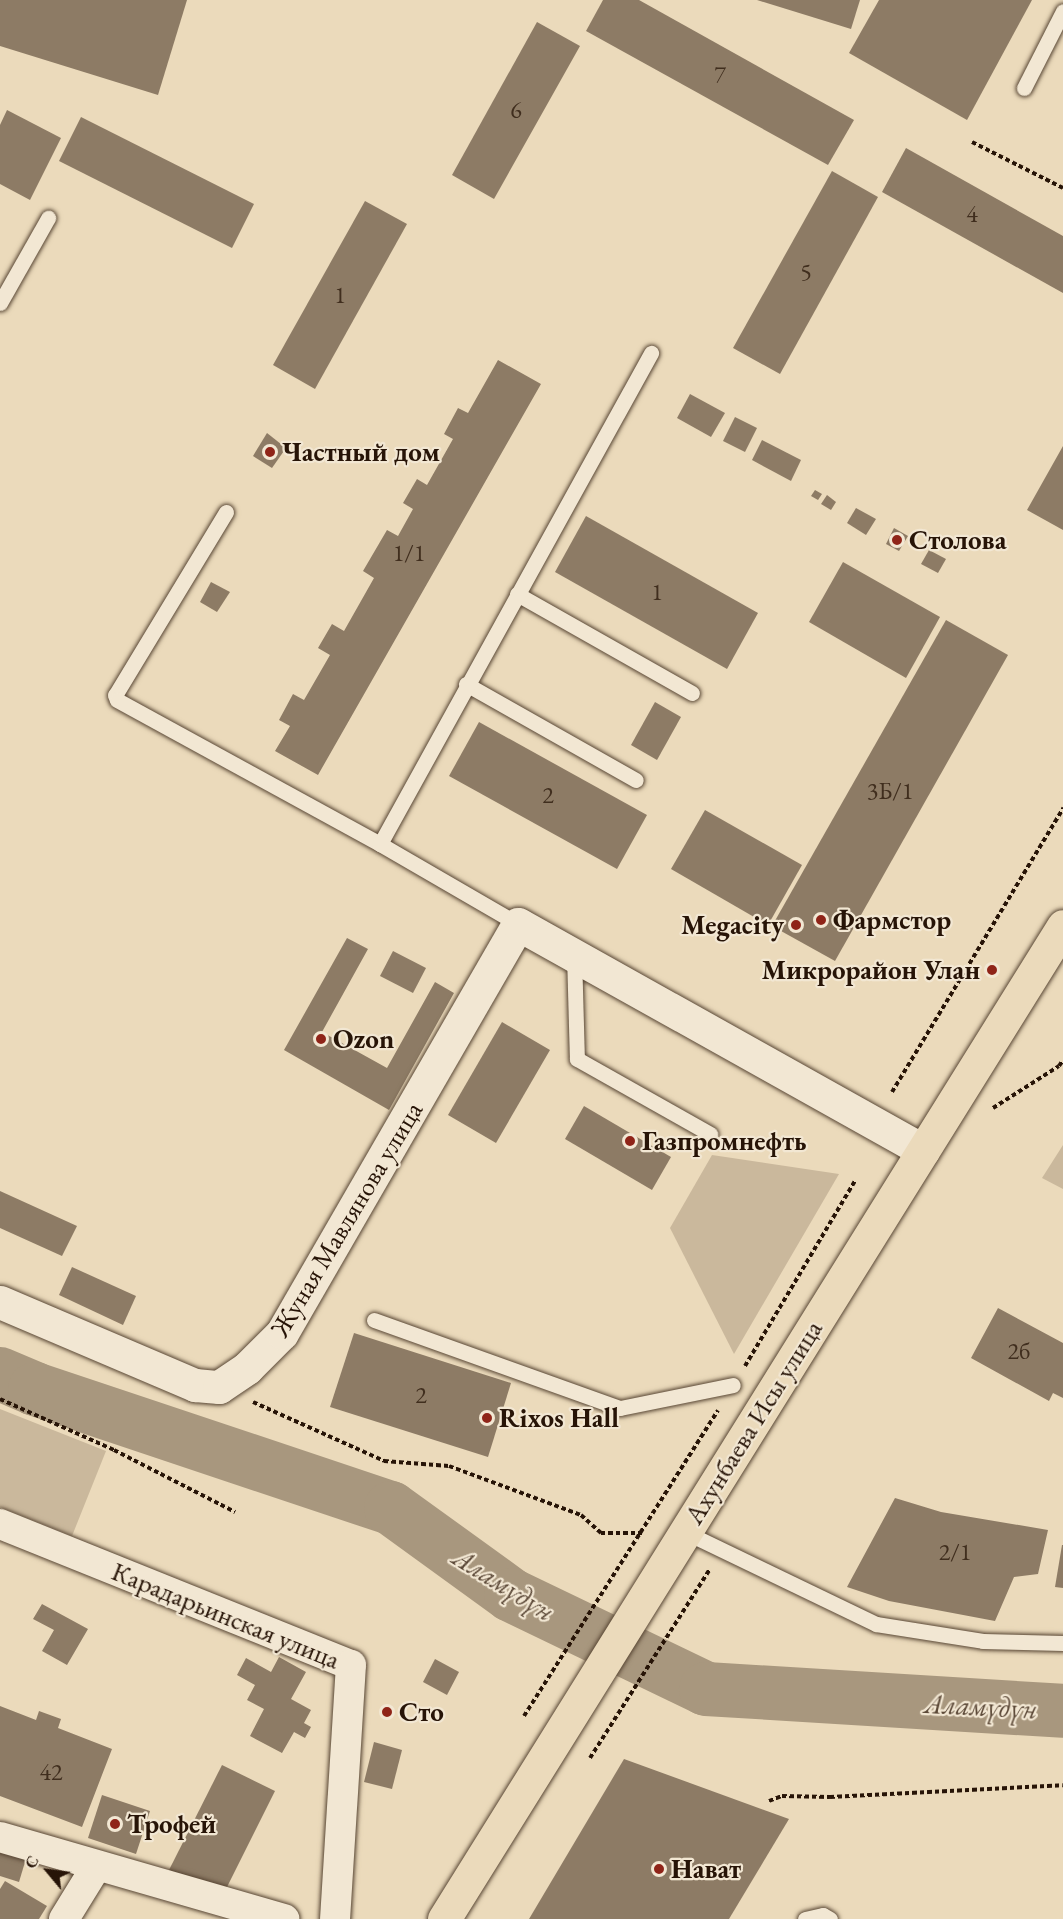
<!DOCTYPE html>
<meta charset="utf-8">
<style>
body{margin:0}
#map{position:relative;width:1063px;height:1919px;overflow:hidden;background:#ebdabb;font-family:"EB Garamond",serif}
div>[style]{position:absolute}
.green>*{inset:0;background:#cab89c}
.river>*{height:54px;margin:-27px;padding:0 27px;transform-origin:27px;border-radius:27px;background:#a8977e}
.building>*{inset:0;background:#8d7b65}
.path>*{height:4px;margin-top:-2px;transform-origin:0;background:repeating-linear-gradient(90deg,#271407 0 4.5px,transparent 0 7.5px)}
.roads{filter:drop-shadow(0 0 2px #584634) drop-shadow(0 0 2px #584634)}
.lane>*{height:15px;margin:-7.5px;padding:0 7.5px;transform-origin:7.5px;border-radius:7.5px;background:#f2e7d3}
.street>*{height:30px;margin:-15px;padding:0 15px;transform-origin:15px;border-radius:15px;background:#f2e7d3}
.secondary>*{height:33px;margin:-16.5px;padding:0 16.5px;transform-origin:16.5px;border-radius:16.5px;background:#f2e7d3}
.primary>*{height:33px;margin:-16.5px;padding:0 16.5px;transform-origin:16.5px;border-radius:16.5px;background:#ebdabb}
.dots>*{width:16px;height:16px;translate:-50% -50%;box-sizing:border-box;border:3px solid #f2e7d3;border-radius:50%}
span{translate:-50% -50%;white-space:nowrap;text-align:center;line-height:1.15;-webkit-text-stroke:4.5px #f2e7d3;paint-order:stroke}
.number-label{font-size:24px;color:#402e1e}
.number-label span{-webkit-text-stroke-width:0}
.poi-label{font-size:27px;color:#271407;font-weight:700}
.left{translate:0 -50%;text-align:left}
.right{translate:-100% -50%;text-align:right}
.street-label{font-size:27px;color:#271407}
.water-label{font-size:28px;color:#5b4837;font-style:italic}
.north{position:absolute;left:18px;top:1841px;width:60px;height:60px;-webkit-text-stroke:4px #f2e7d3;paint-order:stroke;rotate:299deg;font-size:16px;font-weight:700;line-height:24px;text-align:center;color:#271407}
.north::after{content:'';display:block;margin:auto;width:21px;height:27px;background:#271407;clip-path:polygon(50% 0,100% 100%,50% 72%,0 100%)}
</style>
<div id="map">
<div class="green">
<div style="clip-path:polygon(1063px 1145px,1063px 1189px,1042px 1178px)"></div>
<div style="clip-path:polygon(712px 1155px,839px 1174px,734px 1354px,670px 1228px)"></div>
<div style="clip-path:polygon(0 1409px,106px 1451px,72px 1536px,0 1507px)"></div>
</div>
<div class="river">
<div style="left:0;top:1374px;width:38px;rotate:23deg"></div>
<div style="left:35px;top:1389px;width:375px;rotate:18.5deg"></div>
<div style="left:391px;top:1508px;width:148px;rotate:35.9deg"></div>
<div style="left:511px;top:1595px;width:216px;rotate:25.7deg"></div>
<div style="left:706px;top:1689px;width:358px;rotate:3.5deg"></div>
</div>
<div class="building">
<div style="clip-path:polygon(0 0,187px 0,158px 95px,0 46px)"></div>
<div style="clip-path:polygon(603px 0,639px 0,854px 120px,828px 165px,586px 31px)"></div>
<div style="clip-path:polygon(757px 0,860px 0,851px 29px)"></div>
<div style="clip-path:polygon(879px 0,1032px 0,967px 120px,849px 53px)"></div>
<div style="clip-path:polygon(537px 22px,580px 46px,494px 199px,452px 175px)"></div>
<div style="clip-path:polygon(7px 110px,61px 138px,30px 200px,0 184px,0 125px)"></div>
<div style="clip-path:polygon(81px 117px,254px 204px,232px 248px,59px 161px)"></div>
<div style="clip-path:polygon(906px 148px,1063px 236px,1063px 293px,882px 192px)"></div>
<div style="clip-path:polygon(832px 171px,878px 197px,780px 374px,733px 348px)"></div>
<div style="clip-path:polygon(365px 201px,407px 224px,315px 389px,273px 365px)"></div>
<div style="clip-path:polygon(498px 360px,541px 384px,318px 775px,275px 751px,290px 726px,279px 720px,293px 694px,304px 700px,330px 655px,318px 648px,332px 624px,344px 631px,374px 578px,363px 571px,387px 530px,398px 536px,413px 509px,403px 503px,417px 479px,427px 485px,453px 439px,444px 434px,458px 408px,468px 413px)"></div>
<div style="clip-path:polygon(690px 394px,725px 413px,711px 437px,677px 418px)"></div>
<div style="clip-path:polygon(735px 417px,757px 428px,745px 452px,723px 441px)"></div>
<div style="clip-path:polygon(267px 433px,286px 448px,272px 468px,253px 456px)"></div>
<div style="clip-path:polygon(762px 440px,801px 460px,791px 481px,752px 460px)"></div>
<div style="clip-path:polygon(1063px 446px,1063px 530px,1027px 510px)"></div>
<div style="clip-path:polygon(815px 490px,822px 494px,818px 500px,811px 496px)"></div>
<div style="clip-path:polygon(827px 495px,836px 502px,831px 510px,821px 504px)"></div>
<div style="clip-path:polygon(856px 508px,876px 519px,866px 535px,847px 523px)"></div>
<div style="clip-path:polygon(586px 516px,758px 613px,727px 669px,555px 572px)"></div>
<div style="clip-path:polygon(894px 528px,908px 536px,899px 551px,886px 544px)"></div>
<div style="clip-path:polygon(929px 550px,946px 559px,938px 573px,921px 564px)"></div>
<div style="clip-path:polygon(843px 562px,940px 617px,906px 678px,809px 622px)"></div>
<div style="clip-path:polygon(211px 582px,230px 592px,217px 612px,200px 602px)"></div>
<div style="clip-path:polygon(946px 620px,1008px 655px,835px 961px,772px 926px)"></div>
<div style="clip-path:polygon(655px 702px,681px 717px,657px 760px,631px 745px)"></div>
<div style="clip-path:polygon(479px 722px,647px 815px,617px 869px,449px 776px)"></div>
<div style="clip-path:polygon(705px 810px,802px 865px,768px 925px,671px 869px)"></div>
<div style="clip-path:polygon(347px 938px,368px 949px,322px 1032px,387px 1068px,435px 982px,454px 993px,389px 1110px,284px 1050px)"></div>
<div style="clip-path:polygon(393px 951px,426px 968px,413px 993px,380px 976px)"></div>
<div style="clip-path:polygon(502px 1022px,550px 1050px,496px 1143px,448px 1115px)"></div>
<div style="clip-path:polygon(584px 1106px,671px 1157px,652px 1190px,565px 1139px)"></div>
<div style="clip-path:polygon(0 1191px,77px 1226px,62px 1256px,0 1228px)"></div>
<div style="clip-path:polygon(72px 1267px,136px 1296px,123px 1325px,59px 1295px)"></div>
<div style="clip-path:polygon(998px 1308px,1063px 1343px,1063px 1398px,1053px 1393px,1049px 1401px,971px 1358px)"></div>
<div style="clip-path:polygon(354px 1333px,511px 1383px,488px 1457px,330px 1407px)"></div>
<div style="clip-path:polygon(895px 1498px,941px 1512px,1048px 1530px,1038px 1574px,1014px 1577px,995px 1621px,889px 1601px,847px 1587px)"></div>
<div style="clip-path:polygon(1062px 1545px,1063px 1545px,1063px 1588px,1055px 1587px)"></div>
<div style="clip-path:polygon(42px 1604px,88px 1629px,67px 1665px,42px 1651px,54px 1630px,33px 1619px)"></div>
<div style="clip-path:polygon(279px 1657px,306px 1672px,291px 1699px,311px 1710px,304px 1723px,311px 1727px,305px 1738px,294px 1732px,282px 1753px,250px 1736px,264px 1709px,247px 1700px,255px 1685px,237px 1675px,246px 1658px,271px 1672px)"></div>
<div style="clip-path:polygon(435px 1659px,459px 1672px,447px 1695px,423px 1682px)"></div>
<div style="clip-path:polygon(0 1706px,36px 1720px,39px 1711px,61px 1719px,58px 1728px,112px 1749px,82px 1827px,0 1796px)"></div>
<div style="clip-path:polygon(374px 1742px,402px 1750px,392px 1789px,364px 1782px)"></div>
<div style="clip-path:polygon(624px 1759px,789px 1819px,729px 1919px,529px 1919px)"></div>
<div style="clip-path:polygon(222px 1765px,275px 1791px,222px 1897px,169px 1870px)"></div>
<div style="clip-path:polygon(102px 1795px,150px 1811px,136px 1854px,88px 1838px)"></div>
<div style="clip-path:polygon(0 1844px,28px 1852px,19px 1882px,0 1876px)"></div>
<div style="clip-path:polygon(5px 1881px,47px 1906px,39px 1919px,0 1919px,0 1889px)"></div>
</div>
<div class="path">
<div style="left:972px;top:142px;width:102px;rotate:26.8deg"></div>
<div style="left:892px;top:1092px;width:332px;rotate:-58.9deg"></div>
<div style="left:993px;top:1108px;width:78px;rotate:-32.5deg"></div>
<div style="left:1059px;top:1066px;width:7px;rotate:-56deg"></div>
<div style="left:745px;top:1366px;width:217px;rotate:-59.3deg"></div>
<div style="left:0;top:1399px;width:125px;rotate:24.1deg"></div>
<div style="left:114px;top:1450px;width:136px;rotate:27.1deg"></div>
<div style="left:253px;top:1402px;width:144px;rotate:24.2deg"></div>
<div style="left:384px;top:1461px;width:65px;rotate:4.4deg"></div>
<div style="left:449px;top:1466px;width:141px;rotate:20.4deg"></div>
<div style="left:581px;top:1515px;width:27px;rotate:42deg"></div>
<div style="left:601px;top:1533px;width:41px"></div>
<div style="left:524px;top:1716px;width:362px;rotate:-57.6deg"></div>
<div style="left:590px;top:1758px;width:224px;rotate:-57.6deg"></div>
<div style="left:769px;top:1801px;width:14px;rotate:-21deg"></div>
<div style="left:782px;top:1796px;width:48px;rotate:1.2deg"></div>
<div style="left:830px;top:1797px;width:233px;rotate:-2.9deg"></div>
</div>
<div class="roads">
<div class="lane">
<div style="left:1024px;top:88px;width:86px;rotate:-63.1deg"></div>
<div style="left:0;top:303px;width:98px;rotate:-60.5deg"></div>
<div style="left:226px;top:512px;width:214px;rotate:121.2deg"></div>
<div style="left:115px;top:695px;width:5px;rotate:68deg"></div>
<div style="left:117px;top:700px;width:300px;rotate:28.7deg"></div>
<div style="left:517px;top:594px;width:201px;rotate:29.5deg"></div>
<div style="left:466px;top:684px;width:195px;rotate:29.5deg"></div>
<div style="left:518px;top:924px;width:160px;rotate:-149.9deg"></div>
<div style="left:380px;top:844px;width:561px;rotate:-61.1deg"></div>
<div style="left:574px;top:954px;width:105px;rotate:88.4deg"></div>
<div style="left:577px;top:1059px;width:153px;rotate:29.4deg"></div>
<div style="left:374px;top:1320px;width:261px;rotate:19.7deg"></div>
<div style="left:620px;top:1408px;width:115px;rotate:-11.5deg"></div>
<div style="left:685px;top:1532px;width:212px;rotate:25.7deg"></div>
<div style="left:876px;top:1624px;width:108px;rotate:9deg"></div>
<div style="left:983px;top:1641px;width:80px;rotate:1.4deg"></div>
<div style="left:805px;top:1919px;width:18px;rotate:-13deg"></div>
<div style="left:823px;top:1915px;width:8px;rotate:30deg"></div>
</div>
<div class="street">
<div style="left:0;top:1524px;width:378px;rotate:21.9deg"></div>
<div style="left:351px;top:1665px;width:255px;rotate:93.6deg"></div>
<div style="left:0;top:1837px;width:296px;rotate:16.1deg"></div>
<div style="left:64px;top:1919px;width:61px;rotate:-58.4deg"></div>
</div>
<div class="secondary">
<div style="left:0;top:1302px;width:212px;rotate:23.1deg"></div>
<div style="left:195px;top:1385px;width:24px;rotate:5deg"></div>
<div style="left:219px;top:1387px;width:34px;rotate:-34deg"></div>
<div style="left:247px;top:1368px;width:49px;rotate:-45deg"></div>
<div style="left:282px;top:1333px;width:472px;rotate:-60deg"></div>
<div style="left:518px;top:924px;width:464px;rotate:29.2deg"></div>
</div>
<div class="primary">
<div style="left:444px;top:1919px;width:1170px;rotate:-58.06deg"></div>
</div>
</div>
<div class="dots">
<div style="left:270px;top:452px;background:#8f2418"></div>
<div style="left:897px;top:540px;background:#8f2418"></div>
<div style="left:821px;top:920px;background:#8f2418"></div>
<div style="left:796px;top:925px;background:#8f2418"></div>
<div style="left:992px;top:970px;background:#8f2418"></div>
<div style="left:321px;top:1039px;background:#8f2418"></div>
<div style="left:630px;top:1141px;background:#8f2418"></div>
<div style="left:487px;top:1418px;background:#8f2418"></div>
<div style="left:387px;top:1712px;background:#8f2418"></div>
<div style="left:115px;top:1824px;background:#8f2418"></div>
<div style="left:659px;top:1869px;background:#8f2418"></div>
</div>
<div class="number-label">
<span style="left:720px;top:75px">7</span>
<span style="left:516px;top:110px">6</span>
<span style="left:972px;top:214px">4</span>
<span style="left:806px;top:272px">5</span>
<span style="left:340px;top:295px">1</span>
<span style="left:409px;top:553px">1/1</span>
<span style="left:657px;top:592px">1</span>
<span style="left:890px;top:791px">3Б/1</span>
<span style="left:548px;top:795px">2</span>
<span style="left:1019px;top:1351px">2б</span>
<span style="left:421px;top:1395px">2</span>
<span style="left:955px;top:1552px">2/1</span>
<span style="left:51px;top:1772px">42</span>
</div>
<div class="poi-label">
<span class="left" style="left:282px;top:452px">Частный дом</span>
<span class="left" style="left:909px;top:540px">Столова</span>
<span class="left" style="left:833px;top:920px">Фармстор</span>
<span class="right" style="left:784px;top:925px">Megacity</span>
<span class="right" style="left:980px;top:970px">Микрорайон Улан</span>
<span class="left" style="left:333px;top:1039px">Ozon</span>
<span class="left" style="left:642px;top:1141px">Газпромнефть</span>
<span class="left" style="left:499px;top:1418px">Rixos Hall</span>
<span class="left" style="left:399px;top:1712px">Сто</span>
<span class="left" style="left:127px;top:1824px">Трофей</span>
<span class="left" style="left:671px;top:1869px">Нават</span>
</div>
<div class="street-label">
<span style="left:346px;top:1219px;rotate:-59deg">Жуная Мавлянова улица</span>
<span style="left:753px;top:1422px;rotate:-58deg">Ахунбаева Исы улица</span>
<span style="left:226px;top:1615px;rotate:22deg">Карадарьинская улица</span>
</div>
<div class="water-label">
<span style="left:504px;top:1584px;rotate:32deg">Аламүдүн</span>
<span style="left:981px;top:1706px;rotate:3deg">Аламүдүн</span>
</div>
<div class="north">С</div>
</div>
